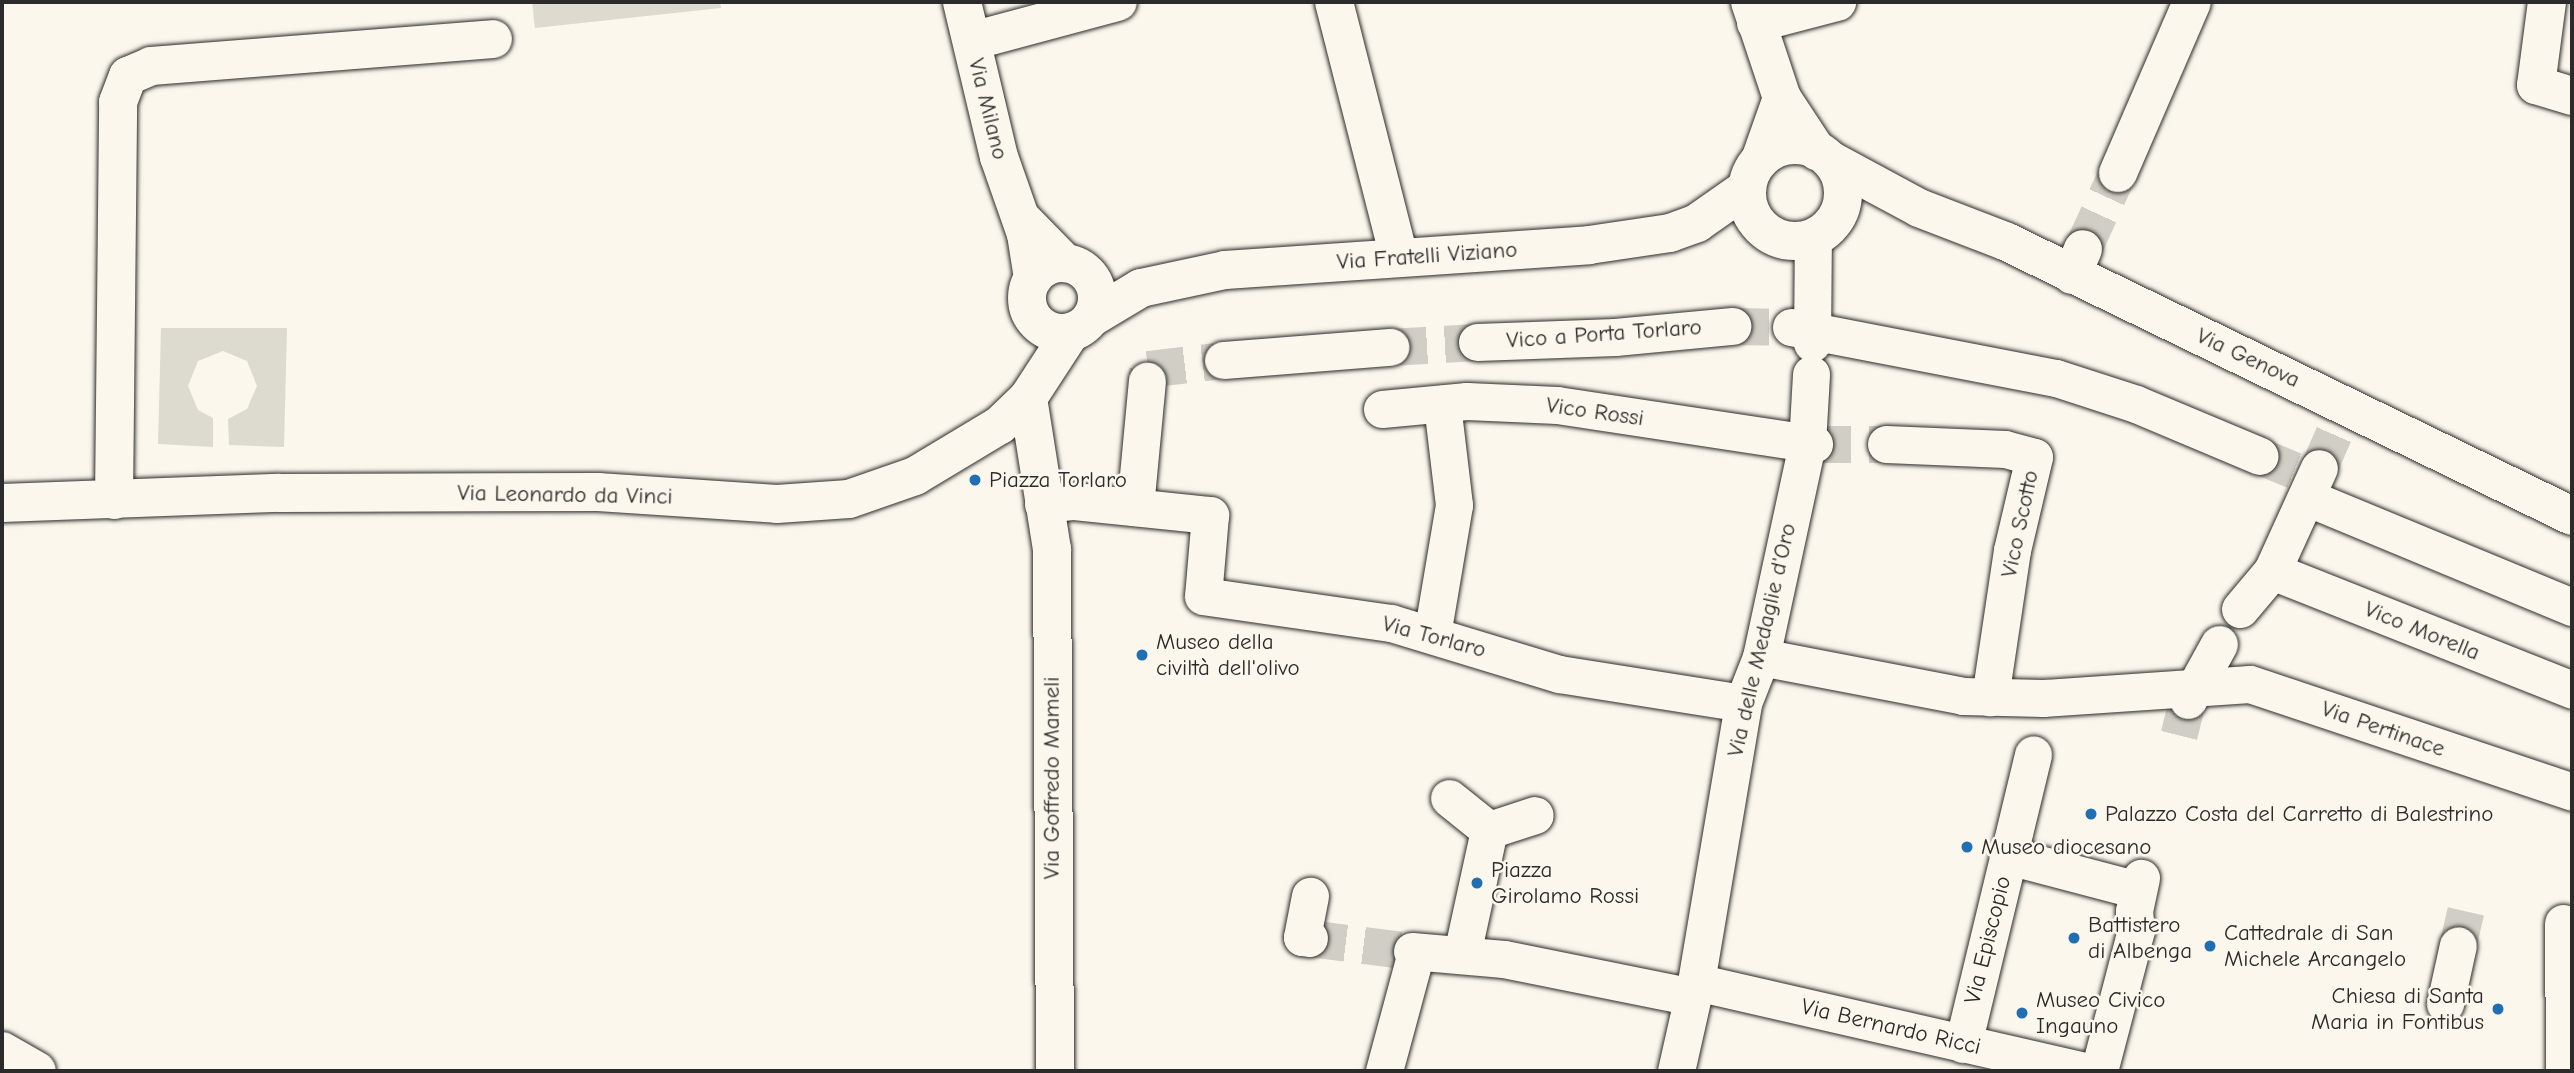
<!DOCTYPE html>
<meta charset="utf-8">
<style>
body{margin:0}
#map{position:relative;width:2574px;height:1073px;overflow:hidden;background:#fbf7ec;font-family:"Comic Neue",sans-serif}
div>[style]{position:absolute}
.green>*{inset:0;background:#dddad0}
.pedestrian-tunnel>*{height:37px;margin-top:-18.5px;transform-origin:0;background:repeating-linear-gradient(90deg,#d1cec5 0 37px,transparent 0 55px)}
.minor-tunnel>*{height:38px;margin-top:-19px;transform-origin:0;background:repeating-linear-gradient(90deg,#d1cec5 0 38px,transparent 0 57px)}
.roads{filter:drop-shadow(0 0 2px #2b2b2b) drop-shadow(0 0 2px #2b2b2b)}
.pedestrian>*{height:37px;margin:-18.5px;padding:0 18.5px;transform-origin:18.5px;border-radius:18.5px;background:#fbf7ec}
.minor>*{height:38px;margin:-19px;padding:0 19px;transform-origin:19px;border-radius:19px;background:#fbf7ec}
.tertiary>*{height:38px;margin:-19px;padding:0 19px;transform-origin:19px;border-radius:19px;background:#fbf7ec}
.secondary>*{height:38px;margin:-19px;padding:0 19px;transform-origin:19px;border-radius:19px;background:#fbf7ec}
.secondary>.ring{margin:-19px;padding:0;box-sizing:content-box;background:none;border:38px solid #fbf7ec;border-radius:50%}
.dots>*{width:19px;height:19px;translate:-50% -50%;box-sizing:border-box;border:4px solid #fbf7ec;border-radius:50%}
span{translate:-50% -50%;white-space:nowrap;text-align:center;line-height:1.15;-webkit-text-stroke:5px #fbf7ec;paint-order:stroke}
.street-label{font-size:23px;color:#2b2b2b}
.poi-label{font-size:23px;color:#2b2b2b}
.left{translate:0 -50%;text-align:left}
.right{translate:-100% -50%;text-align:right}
.frame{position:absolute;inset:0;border:4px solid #2b2b2b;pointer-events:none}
</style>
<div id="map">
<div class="green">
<div style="clip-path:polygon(532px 2px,720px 2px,721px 8px,535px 28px)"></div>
<div style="clip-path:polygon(161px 328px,287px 328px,284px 447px,229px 445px,228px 419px,247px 409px,257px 386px,247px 361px,223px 351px,198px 361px,188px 386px,198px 410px,213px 418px,213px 447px,158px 444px)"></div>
</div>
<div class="pedestrian-tunnel">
<div style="left:1732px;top:326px;width:59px;rotate:1deg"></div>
<div style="left:1390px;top:347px;width:87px;rotate:-3.3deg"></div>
<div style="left:1147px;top:381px;width:12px;rotate:-85deg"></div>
<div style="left:1148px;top:369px;width:76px;rotate:-6.8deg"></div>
<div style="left:1814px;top:444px;width:72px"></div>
<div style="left:2260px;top:456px;width:50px;rotate:22.4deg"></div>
<div style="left:2319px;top:468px;width:45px;rotate:-66.3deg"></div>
<div style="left:2179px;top:735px;width:36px;rotate:-76deg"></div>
<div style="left:1309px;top:938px;width:104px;rotate:7.2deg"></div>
<div style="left:2458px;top:945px;width:35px;rotate:-77deg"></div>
</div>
<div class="minor-tunnel">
<div style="left:2083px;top:249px;width:84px;rotate:-65.3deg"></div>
</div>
<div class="roads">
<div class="pedestrian">
<div style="left:1791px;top:327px;width:270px;rotate:10.9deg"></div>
<div style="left:2056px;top:378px;width:84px;rotate:18deg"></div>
<div style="left:2136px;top:404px;width:134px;rotate:22.8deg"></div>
<div style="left:1477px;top:342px;width:138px;rotate:-2.1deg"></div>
<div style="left:1615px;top:337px;width:118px;rotate:-5.4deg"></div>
<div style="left:1812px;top:343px;width:105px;rotate:-89.5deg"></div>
<div style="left:1223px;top:360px;width:168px;rotate:-4.5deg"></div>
<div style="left:1382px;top:409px;width:85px;rotate:-5.4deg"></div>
<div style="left:1467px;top:401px;width:90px;rotate:2.5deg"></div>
<div style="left:1557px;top:405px;width:260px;rotate:8.6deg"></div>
<div style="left:1886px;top:444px;width:119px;rotate:2.4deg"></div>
<div style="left:2005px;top:449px;width:30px;rotate:15deg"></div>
<div style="left:2034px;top:457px;width:96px;rotate:103.3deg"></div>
<div style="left:2012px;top:550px;width:149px;rotate:98.5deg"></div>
<div style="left:2306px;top:497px;width:288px;rotate:22.5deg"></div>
<div style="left:1043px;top:504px;width:31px;rotate:-6deg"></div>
<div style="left:1074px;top:501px;width:137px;rotate:5.9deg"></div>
<div style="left:1210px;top:515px;width:81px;rotate:94.9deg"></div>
<div style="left:1203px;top:596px;width:190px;rotate:8.2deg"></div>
<div style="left:1391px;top:623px;width:176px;rotate:16.9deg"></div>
<div style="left:1559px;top:674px;width:186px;rotate:9deg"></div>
<div style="left:1135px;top:507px;width:127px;rotate:-84.6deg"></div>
<div style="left:2272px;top:571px;width:323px;rotate:21.6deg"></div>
<div style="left:2240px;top:609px;width:50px;rotate:-49.9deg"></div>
<div style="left:2272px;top:571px;width:113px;rotate:-65.5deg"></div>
<div style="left:1432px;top:635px;width:132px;rotate:-80.4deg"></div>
<div style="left:1454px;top:505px;width:102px;rotate:-96.8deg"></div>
<div style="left:1761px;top:657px;width:206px;rotate:10.9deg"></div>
<div style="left:1963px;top:696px;width:80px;rotate:1.4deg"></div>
<div style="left:2043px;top:698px;width:207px;rotate:-3.9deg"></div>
<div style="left:2250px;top:684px;width:340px;rotate:18.5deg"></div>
<div style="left:2188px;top:700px;width:64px;rotate:-61deg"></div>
<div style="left:1449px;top:798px;width:51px;rotate:38.7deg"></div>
<div style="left:2009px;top:856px;width:133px;rotate:14.8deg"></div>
<div style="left:2563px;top:923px;width:148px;rotate:89.6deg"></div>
<div style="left:1309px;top:938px;width:7px;rotate:-172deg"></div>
<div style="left:1302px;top:937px;width:42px;rotate:-79deg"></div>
<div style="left:1412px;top:951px;width:92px;rotate:5deg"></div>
<div style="left:1504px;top:959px;width:192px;rotate:11.4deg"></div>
<div style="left:1462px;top:954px;width:127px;rotate:-77.7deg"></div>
<div style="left:1489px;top:830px;width:48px;rotate:-18.1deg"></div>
<div style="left:1696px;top:982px;width:400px;rotate:12.9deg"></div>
<div style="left:2445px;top:1004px;width:60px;rotate:-77.6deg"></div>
<div style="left:1963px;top:1044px;width:298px;rotate:-76.4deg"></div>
<div style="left:1384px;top:1071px;width:123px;rotate:-74.9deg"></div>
<div style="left:1676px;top:1071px;width:91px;rotate:-77.3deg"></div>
<div style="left:1696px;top:982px;width:283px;rotate:-80.4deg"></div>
<div style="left:1743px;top:703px;width:49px;rotate:-68.6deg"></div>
<div style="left:1761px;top:657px;width:218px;rotate:-77.8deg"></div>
<div style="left:1807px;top:444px;width:70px;rotate:-86.7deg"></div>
<div style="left:2099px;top:1071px;width:146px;rotate:-75.3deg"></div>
<div style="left:2136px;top:930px;width:19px;rotate:-96deg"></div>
<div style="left:2134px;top:911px;width:34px;rotate:-78deg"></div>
</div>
<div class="minor">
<div style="left:962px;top:2px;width:159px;rotate:76.6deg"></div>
<div style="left:999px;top:157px;width:82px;rotate:70.7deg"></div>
<div style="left:1026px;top:234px;width:45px;rotate:81deg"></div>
<div style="left:1334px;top:2px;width:263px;rotate:75.7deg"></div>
<div style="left:2547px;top:2px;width:84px;rotate:97.5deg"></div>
<div style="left:2536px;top:85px;width:38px;rotate:17deg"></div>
<div style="left:1756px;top:23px;width:84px;rotate:-14.5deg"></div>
<div style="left:972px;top:41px;width:151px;rotate:-15deg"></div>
<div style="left:2118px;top:173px;width:186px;rotate:-66.6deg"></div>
<div style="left:1022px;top:219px;width:62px;rotate:45.7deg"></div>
<div style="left:2072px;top:275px;width:28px;rotate:-67deg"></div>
<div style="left:1028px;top:398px;width:153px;rotate:81deg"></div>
<div style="left:1052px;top:549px;width:522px;rotate:89.67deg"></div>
<div style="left:114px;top:500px;width:398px;rotate:-89.4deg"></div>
<div style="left:118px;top:102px;width:28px;rotate:-69deg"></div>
<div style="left:128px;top:76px;width:25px;rotate:-23deg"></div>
<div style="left:151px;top:66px;width:343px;rotate:-4.5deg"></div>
<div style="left:2px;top:1051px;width:40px;rotate:29.7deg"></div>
</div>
<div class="tertiary">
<div style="left:1750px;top:2px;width:101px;rotate:71.6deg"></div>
<div style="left:1782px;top:98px;width:64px;rotate:56.6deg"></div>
<div style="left:1760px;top:160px;width:66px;rotate:-70.5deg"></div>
</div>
<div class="secondary">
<div class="ring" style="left:1747px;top:145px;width:58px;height:58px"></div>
<div style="left:1830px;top:160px;width:101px;rotate:28.3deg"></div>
<div style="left:1919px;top:208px;width:94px;rotate:21.1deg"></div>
<div style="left:2007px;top:242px;width:628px;rotate:25.87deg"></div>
<div class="ring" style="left:1027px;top:263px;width:32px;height:32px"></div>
<div style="left:1091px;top:318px;width:58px;rotate:-31deg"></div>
<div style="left:1141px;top:288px;width:86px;rotate:-12.1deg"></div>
<div style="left:1225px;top:270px;width:365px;rotate:-3.9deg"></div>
<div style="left:1589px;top:245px;width:82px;rotate:-8.4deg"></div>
<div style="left:1670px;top:233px;width:29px;rotate:-20deg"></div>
<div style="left:1697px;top:223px;width:61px;rotate:-35deg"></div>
<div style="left:2px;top:503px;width:277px;rotate:-2.1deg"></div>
<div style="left:279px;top:493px;width:319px;rotate:-0.2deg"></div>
<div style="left:598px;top:492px;width:179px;rotate:3.8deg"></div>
<div style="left:777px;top:504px;width:72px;rotate:-4deg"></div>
<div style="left:849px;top:499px;width:70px;rotate:-19.2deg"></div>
<div style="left:915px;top:476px;width:99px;rotate:-31deg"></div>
<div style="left:1000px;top:425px;width:39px;rotate:-44deg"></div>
<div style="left:1028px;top:398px;width:79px;rotate:-56.9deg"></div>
</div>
</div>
<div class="dots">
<div style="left:975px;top:480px;background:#1f6fb2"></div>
<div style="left:1142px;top:655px;background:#1f6fb2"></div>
<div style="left:2091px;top:814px;background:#1f6fb2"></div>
<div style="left:1967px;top:847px;background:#1f6fb2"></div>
<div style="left:1477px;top:883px;background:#1f6fb2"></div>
<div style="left:2074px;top:938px;background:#1f6fb2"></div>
<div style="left:2210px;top:946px;background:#1f6fb2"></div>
<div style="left:2498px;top:1009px;background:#1f6fb2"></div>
<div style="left:2022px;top:1013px;background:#1f6fb2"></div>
</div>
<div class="street-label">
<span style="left:988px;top:109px;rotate:76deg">Via Milano</span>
<span style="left:1427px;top:256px;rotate:-4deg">Via Fratelli Viziano</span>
<span style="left:1604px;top:334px;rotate:-4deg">Vico a Porta Torlaro</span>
<span style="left:2248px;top:358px;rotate:25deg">Via Genova</span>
<span style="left:1595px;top:412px;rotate:8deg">Vico Rossi</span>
<span style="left:565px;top:495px;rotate:1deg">Via Leonardo da Vinci</span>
<span style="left:2020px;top:524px;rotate:-78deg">Vico Scotto</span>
<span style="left:2422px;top:631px;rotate:22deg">Vico Morella</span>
<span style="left:1434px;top:637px;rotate:15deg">Via Torlaro</span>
<span style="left:1762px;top:640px;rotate:-77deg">Via delle Medaglie d'Oro</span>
<span style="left:2383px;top:729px;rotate:19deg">Via Pertinace</span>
<span style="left:1052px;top:778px;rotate:-90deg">Via Goffredo Mameli</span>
<span style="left:1988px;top:940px;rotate:-76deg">Via Episcopio</span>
<span style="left:1891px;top:1027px;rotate:13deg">Via Bernardo Ricci</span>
</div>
<div class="poi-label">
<span class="left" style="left:989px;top:480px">Piazza Torlaro</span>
<span class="left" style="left:1156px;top:655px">Museo della<br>civiltà dell'olivo</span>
<span class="left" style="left:2105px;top:814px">Palazzo Costa del Carretto di Balestrino</span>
<span class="left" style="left:1981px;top:847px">Museo diocesano</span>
<span class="left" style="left:1491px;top:883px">Piazza<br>Girolamo Rossi</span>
<span class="left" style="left:2088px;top:938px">Battistero<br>di Albenga</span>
<span class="left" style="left:2224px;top:946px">Cattedrale di San<br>Michele Arcangelo</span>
<span class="right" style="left:2484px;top:1009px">Chiesa di Santa<br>Maria in Fontibus</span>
<span class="left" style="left:2036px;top:1013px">Museo Civico<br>Ingauno</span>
</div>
<div class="frame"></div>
</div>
